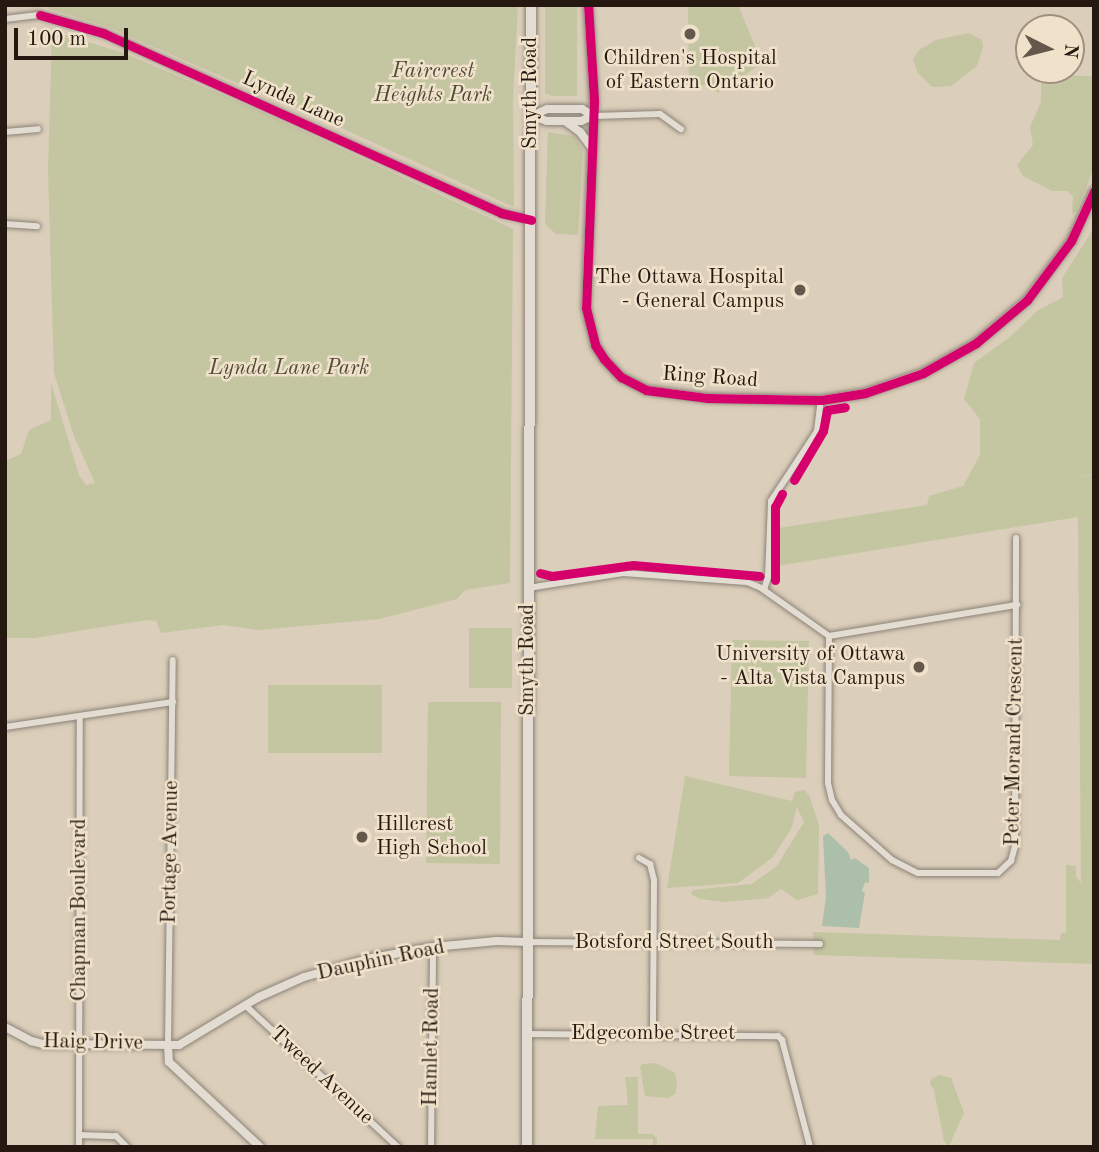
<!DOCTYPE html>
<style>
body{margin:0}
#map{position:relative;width:1099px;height:1152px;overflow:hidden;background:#dbceba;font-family:"Old Standard TT",serif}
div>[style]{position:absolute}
.green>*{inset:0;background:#c4c5a1}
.water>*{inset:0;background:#acbfab}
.roads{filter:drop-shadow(0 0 2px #8c8377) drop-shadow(0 0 2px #8c8377)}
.minor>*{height:6px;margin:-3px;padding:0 3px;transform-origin:3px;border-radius:3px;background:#e3dcd2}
.tertiary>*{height:8px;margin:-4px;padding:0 4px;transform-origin:4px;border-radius:4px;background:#e3dcd2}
.secondary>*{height:10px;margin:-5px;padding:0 5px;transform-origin:5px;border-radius:5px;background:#e3dcd2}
.cycleway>*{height:9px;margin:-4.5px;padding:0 4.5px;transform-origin:4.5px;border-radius:4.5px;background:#d6006c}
.dots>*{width:19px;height:19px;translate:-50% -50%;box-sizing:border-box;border:4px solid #f0e2ca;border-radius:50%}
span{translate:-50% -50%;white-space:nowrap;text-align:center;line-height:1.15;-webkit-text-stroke:5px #f0e2ca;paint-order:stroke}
.poi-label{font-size:21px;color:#241810}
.right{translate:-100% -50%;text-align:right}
.left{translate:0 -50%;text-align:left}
.park-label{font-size:21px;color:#4f4a36;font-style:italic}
.street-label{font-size:21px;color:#241810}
.frame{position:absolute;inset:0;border:7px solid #241810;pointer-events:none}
.north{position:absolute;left:1015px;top:14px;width:70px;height:70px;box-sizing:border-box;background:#f0e2ca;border:2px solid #9e9180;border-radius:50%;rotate:96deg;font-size:19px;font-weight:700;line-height:28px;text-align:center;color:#241810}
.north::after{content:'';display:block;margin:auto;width:24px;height:32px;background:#64584c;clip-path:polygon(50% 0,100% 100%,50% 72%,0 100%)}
.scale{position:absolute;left:14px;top:28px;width:114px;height:32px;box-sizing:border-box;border:4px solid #241810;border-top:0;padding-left:9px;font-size:21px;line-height:24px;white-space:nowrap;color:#241810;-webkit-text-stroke:5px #f0e2ca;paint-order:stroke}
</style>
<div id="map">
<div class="green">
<div style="clip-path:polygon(49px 5px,518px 5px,513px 98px,514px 207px,287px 103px,277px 93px,267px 96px,106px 26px,49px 9px)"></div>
<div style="clip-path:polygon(545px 5px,577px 5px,577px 96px,552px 96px,545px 93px)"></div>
<div style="clip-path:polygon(688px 5px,738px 5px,757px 51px,755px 68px,718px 93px,707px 85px,689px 89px)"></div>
<div style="clip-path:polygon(52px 31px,121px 52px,260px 111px,513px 229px,510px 583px,465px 590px,457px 599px,379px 619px,258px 630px,223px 625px,161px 633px,156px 621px,147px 620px,34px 638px,5px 638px,5px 461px,21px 454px,29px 430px,51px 420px,51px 383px,79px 475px,86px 485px,95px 483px,74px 436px,54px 373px,48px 170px)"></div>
<div style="clip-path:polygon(969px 33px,982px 40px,983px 47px,977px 66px,951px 86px,932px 87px,918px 73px,913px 59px,919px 50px,936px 40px)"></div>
<div style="clip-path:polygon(1041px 75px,1094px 76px,1094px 168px,1076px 212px,1072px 213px,1073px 196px,1067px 191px,1052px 191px,1023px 176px,1017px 165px,1033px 145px,1030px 127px,1041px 102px)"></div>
<div style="clip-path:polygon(548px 132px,574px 136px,583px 150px,578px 235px,556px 234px,545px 224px)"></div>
<div style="clip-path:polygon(1094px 228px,1094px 474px,1076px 477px,1094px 475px,1094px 964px,814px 955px,813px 932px,1060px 940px,1061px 933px,1066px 933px,1066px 865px,1076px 866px,1076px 877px,1081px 883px,1078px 517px,777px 566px,779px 528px,927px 505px,929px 496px,963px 486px,980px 455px,980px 419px,964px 399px,974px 363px,1010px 337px,1037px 311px,1063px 297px,1062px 278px)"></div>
<div style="clip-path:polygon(469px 628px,512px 628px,512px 688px,469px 688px)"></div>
<div style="clip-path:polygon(732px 640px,809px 641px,806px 778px,729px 776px)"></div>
<div style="clip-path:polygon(268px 685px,382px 685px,382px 753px,268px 753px)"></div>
<div style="clip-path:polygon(428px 702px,501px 702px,500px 864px,426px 863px)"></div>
<div style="clip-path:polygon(685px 776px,792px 801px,795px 792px,804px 790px,809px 795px,819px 825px,818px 894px,797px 900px,781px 889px,768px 898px,726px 902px,700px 899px,691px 894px,693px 890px,752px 884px,777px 866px,804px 822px,797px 807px,791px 829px,773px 857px,738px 883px,667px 888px)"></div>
<div style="clip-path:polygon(656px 1063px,675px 1073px,677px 1084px,675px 1094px,668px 1098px,645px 1096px,640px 1067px,642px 1064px)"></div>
<div style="clip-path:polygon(940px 1075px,951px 1078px,964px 1113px,949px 1146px,944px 1141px,934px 1090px,930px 1084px,931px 1079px)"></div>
<div style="clip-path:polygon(625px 1077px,638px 1077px,638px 1134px,652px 1134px,657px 1138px,657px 1147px,653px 1147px,653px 1139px,595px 1139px,598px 1106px,628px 1105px)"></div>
</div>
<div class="water">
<div style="clip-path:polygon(828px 833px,848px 852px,851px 860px,855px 858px,869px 868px,869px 883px,865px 882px,862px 891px,865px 893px,859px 928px,822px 926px,826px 897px,823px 836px)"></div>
</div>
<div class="roads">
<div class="minor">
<div style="left:5px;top:19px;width:35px;rotate:-7deg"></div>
<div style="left:40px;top:15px;width:66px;rotate:15.9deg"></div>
<div style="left:103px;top:33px;width:437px;rotate:24.3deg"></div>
<div style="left:501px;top:213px;width:31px;rotate:13deg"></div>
<div style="left:593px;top:116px;width:67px;rotate:-1.7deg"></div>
<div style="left:660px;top:114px;width:26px;rotate:36deg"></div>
<div style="left:5px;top:132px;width:33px;rotate:-5deg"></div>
<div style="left:5px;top:224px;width:32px;rotate:4deg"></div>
<div style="left:528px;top:588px;width:96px;rotate:-9deg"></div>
<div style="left:623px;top:573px;width:124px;rotate:4.2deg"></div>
<div style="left:747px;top:582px;width:15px;rotate:23deg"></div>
<div style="left:761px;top:588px;width:83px;rotate:35.2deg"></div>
<div style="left:829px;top:636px;width:191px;rotate:-9.4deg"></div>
<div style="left:764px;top:590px;width:14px;rotate:-73deg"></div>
<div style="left:768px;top:577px;width:76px;rotate:-87.7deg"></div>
<div style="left:771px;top:501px;width:84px;rotate:-56.7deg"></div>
<div style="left:817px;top:431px;width:31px;rotate:-83deg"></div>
<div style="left:829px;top:636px;width:147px;rotate:90.4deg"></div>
<div style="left:828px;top:783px;width:17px;rotate:77deg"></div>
<div style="left:832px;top:800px;width:17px;rotate:59deg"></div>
<div style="left:841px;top:815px;width:68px;rotate:41.4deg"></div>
<div style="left:892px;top:860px;width:29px;rotate:27deg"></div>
<div style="left:918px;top:873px;width:80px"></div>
<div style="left:998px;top:873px;width:18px;rotate:-43deg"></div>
<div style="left:1011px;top:861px;width:16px;rotate:-75deg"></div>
<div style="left:1015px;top:846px;width:308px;rotate:-89.8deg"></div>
<div style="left:5px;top:727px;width:170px;rotate:-8.5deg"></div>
<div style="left:639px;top:858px;width:13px;rotate:29deg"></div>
<div style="left:650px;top:864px;width:16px;rotate:76deg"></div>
<div style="left:654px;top:880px;width:154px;rotate:90.4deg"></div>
<div style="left:527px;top:942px;width:293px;rotate:0.4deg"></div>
<div style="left:245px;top:1005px;width:209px;rotate:42.9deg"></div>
<div style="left:528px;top:1034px;width:250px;rotate:0.5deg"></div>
<div style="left:778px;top:1036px;width:6px;rotate:45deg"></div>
<div style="left:782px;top:1040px;width:111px;rotate:75.3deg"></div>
<div style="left:168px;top:1045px;width:385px;rotate:-89.3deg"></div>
<div style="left:79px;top:1135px;width:37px;rotate:2deg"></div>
<div style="left:116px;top:1136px;width:16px;rotate:45deg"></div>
<div style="left:79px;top:1147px;width:431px;rotate:-89.9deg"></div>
<div style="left:431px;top:1147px;width:200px;rotate:-89.4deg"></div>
</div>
<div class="tertiary">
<div style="left:588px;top:5px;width:96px;rotate:86.4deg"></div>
<div style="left:594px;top:101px;width:207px;rotate:92.2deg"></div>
<div style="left:586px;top:308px;width:38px;rotate:76deg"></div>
<div style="left:595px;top:345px;width:17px;rotate:57deg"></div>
<div style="left:604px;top:359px;width:25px;rotate:47deg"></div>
<div style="left:621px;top:377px;width:28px;rotate:27deg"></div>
<div style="left:646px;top:390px;width:63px;rotate:7.4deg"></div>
<div style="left:708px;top:398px;width:113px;rotate:1deg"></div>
<div style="left:821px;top:400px;width:45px;rotate:-9deg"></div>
<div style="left:865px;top:393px;width:61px;rotate:-19deg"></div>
<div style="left:923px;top:373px;width:61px;rotate:-29.5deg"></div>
<div style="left:976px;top:343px;width:67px;rotate:-40.1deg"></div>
<div style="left:1027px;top:300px;width:74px;rotate:-53.3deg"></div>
<div style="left:1071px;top:241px;width:55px;rotate:-65.3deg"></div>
<div style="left:532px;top:116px;width:17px;rotate:-25deg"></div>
<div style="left:547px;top:109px;width:35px"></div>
<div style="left:582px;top:109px;width:13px;rotate:32deg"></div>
<div style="left:532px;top:116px;width:16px;rotate:18deg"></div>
<div style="left:547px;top:121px;width:34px"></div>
<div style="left:581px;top:121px;width:13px;rotate:-23deg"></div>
<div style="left:565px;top:121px;width:19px;rotate:36deg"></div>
<div style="left:580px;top:132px;width:20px;rotate:53deg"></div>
<div style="left:5px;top:1027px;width:30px;rotate:28deg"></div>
<div style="left:31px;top:1041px;width:12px;rotate:14deg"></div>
<div style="left:43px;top:1044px;width:136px;rotate:0.4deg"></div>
<div style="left:179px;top:1045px;width:93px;rotate:-31deg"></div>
<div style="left:259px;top:997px;width:49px;rotate:-24deg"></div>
<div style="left:304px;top:977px;width:71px;rotate:-15.6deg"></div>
<div style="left:372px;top:958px;width:62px;rotate:-10.2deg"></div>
<div style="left:433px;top:947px;width:64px;rotate:-5.4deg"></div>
<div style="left:497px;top:941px;width:30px;rotate:2deg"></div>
<div style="left:168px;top:1045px;width:17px;rotate:87deg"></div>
<div style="left:169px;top:1062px;width:125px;rotate:43deg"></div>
</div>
<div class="secondary">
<div style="left:527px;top:1147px;width:1142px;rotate:-89.8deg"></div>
</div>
</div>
<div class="cycleway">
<div style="left:588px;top:5px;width:96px;rotate:86.4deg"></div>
<div style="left:594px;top:101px;width:207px;rotate:92.2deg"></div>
<div style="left:586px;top:308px;width:38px;rotate:76deg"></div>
<div style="left:595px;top:345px;width:17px;rotate:57deg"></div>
<div style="left:604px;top:359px;width:25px;rotate:47deg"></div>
<div style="left:621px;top:377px;width:28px;rotate:27deg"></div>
<div style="left:646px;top:390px;width:63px;rotate:7.4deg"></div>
<div style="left:708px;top:398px;width:113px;rotate:1deg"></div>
<div style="left:821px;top:400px;width:45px;rotate:-9deg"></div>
<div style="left:865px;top:393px;width:61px;rotate:-19deg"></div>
<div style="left:923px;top:373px;width:61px;rotate:-29.5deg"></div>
<div style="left:976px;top:343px;width:67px;rotate:-40.1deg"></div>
<div style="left:1027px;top:300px;width:74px;rotate:-53.3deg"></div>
<div style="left:1071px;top:241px;width:55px;rotate:-65.3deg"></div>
<div style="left:40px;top:15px;width:66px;rotate:15.9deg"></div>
<div style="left:103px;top:33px;width:437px;rotate:24.3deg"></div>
<div style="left:501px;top:213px;width:31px;rotate:13deg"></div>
<div style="left:794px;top:480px;width:57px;rotate:-59.4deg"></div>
<div style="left:823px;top:431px;width:21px;rotate:-79deg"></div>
<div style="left:827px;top:410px;width:18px;rotate:-9deg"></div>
<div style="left:540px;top:573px;width:12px;rotate:14deg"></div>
<div style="left:552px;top:576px;width:82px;rotate:-7.7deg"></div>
<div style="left:633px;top:565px;width:127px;rotate:5deg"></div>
<div style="left:775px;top:580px;width:73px;rotate:-90deg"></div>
<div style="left:775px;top:507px;width:15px;rotate:-62deg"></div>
</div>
<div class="dots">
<div style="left:690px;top:34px;background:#64584c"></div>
<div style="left:800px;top:290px;background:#64584c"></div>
<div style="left:919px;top:667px;background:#64584c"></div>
<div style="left:362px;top:837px;background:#64584c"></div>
</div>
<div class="poi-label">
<span style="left:690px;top:71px">Children's Hospital<br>of Eastern Ontario</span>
<span class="right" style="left:784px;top:290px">The Ottawa Hospital<br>- General Campus</span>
<span class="right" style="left:905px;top:667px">University of Ottawa<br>- Alta Vista Campus</span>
<span class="left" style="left:376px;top:837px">Hillcrest<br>High School</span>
</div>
<div class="park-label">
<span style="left:433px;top:84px">Faircrest<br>Heights Park</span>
<span style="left:289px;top:369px">Lynda Lane Park</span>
</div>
<div class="street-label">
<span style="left:531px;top:93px;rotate:-90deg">Smyth Road</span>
<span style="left:293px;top:100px;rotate:24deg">Lynda Lane</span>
<span style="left:710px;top:378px;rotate:4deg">Ring Road</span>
<span style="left:528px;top:660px;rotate:-90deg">Smyth Road</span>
<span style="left:1015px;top:742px;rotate:-89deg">Peter Morand Crescent</span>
<span style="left:171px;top:852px;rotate:-89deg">Portage Avenue</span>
<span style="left:80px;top:910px;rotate:-90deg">Chapman Boulevard</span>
<span style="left:674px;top:943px">Botsford Street South</span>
<span style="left:381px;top:961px;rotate:-12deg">Dauphin Road</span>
<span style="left:653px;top:1034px">Edgecombe Street</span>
<span style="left:93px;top:1043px;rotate:1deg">Haig Drive</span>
<span style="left:432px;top:1047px;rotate:-89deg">Hamlet Road</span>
<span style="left:321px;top:1076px;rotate:43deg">Tweed Avenue</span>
</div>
<div class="frame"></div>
<div class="north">N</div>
<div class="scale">100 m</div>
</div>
